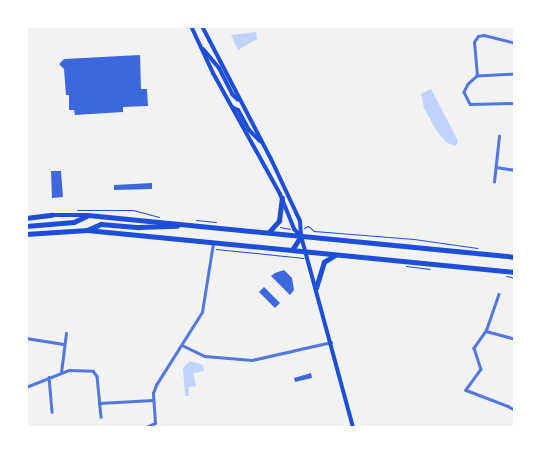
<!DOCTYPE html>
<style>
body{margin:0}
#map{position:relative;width:541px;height:454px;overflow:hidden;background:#f2f2f2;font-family:"Asap Condensed",sans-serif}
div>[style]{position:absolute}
.water>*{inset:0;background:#bfd3fe}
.building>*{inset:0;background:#3d67dc}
.path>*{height:1px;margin:-0.5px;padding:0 0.5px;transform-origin:0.5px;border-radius:0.5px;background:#1d4ed8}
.minor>*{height:2.5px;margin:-1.25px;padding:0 1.25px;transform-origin:1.25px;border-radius:1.25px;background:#5277de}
.secondary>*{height:4px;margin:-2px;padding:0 2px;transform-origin:2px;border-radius:2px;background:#1d4ed8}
.trunk>*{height:4.5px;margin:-2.25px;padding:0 2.25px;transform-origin:2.25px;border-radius:2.25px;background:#1d4ed8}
span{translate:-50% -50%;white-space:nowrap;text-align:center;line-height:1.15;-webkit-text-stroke:5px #fff;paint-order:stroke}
.frame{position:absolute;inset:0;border:28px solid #fff;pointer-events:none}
</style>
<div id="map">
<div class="water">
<div style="clip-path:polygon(256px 32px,257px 39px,238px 50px,231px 35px)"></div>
<div style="clip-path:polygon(431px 89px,458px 141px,456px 146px,447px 143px,436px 130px,424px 108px,421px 94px)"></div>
<div style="clip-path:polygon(190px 361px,203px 365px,204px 371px,193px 373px,196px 386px,189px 387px,189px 396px,185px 396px,183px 368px)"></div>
</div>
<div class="building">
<div style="clip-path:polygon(140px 55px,141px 89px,147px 89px,148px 106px,123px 107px,123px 112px,75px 115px,74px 110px,69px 110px,69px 95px,66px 95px,64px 69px,59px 64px,64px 59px)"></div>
<div style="clip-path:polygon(51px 171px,61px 171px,63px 197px,52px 198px)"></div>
<div style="clip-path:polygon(152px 183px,152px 189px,114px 190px,114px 185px)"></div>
<div style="clip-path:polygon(284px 270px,292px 278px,294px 290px,290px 295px,271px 276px,275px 273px)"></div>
<div style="clip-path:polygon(264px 287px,280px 303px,275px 308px,259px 292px)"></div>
<div style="clip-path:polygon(311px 373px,312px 378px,295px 382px,294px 378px)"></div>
</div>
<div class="path">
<div style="left:77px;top:210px;width:56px"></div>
<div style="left:133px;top:210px;width:27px;rotate:15deg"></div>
<div style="left:196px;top:220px;width:20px;rotate:6deg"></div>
<div style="left:280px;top:227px;width:10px;rotate:11deg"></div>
<div style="left:304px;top:228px;width:4px;rotate:-27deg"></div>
<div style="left:308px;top:226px;width:8px;rotate:40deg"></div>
<div style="left:314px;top:231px;width:100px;rotate:4.6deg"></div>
<div style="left:414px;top:239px;width:64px;rotate:8.1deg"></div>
<div style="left:216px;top:249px;width:88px;rotate:5.8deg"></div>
<div style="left:406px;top:266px;width:24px;rotate:7deg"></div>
<div style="left:506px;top:276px;width:9px;rotate:13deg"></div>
</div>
<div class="minor">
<div style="left:515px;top:74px;width:38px;rotate:177deg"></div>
<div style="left:477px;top:76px;width:12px;rotate:138deg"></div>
<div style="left:468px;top:84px;width:9px;rotate:117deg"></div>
<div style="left:464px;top:92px;width:13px;rotate:63deg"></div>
<div style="left:470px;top:104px;width:45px;rotate:-1.3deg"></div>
<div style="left:477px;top:76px;width:34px;rotate:-95deg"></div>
<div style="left:474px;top:42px;width:7px;rotate:-56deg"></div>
<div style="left:478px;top:36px;width:6px;rotate:-9deg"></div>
<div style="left:484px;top:35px;width:32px;rotate:14deg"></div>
<div style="left:496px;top:167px;width:19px;rotate:9deg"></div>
<div style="left:494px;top:182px;width:46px;rotate:-83.8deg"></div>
<div style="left:499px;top:294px;width:39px;rotate:109deg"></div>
<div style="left:486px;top:331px;width:21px;rotate:125deg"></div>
<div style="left:474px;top:348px;width:22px;rotate:72deg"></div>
<div style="left:481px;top:369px;width:26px;rotate:126deg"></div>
<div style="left:466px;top:390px;width:45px;rotate:20.9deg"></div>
<div style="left:508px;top:406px;width:8px;rotate:30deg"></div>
<div style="left:486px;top:331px;width:30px;rotate:15deg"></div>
<div style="left:26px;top:338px;width:38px;rotate:9deg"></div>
<div style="left:182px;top:345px;width:25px;rotate:26deg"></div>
<div style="left:205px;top:356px;width:47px;rotate:4.9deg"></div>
<div style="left:252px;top:360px;width:81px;rotate:-12.8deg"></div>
<div style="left:61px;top:373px;width:40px;rotate:-82.9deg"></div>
<div style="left:49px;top:377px;width:35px;rotate:85deg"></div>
<div style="left:26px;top:387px;width:46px;rotate:-21.6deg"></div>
<div style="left:69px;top:370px;width:24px;rotate:2deg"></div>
<div style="left:93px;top:371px;width:6px;rotate:51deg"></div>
<div style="left:97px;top:376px;width:41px;rotate:84.4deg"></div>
<div style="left:99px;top:403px;width:54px;rotate:-3.2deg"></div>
<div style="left:144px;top:428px;width:12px;rotate:-24deg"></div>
<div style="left:155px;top:423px;width:30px;rotate:-94deg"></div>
<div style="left:153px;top:393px;width:9px;rotate:-69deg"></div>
<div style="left:156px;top:385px;width:86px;rotate:-57.8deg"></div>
<div style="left:202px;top:312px;width:70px;rotate:-80.9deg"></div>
</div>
<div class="secondary">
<div style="left:191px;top:26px;width:52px;rotate:64.9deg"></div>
<div style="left:213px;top:73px;width:138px;rotate:61deg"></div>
<div style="left:280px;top:194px;width:38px;rotate:68deg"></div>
<div style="left:294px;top:229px;width:10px;rotate:45deg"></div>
<div style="left:202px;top:26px;width:150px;rotate:62.6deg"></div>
<div style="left:271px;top:159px;width:68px;rotate:64.9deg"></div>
<div style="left:300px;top:221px;width:15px;rotate:86deg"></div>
<div style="left:301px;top:236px;width:199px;rotate:74.8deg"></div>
<div style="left:203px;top:49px;width:25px;rotate:50deg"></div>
<div style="left:219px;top:68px;width:29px;rotate:63deg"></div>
<div style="left:232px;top:94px;width:8px;rotate:45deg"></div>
<div style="left:232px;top:107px;width:7px;rotate:27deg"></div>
<div style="left:238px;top:110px;width:23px;rotate:61deg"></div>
<div style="left:249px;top:130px;width:16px;rotate:45deg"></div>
</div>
<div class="trunk">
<div style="left:26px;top:218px;width:26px;rotate:-7deg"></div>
<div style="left:52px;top:215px;width:36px"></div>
<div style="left:88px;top:215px;width:429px;rotate:5.6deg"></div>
<div style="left:26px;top:226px;width:48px;rotate:-4.8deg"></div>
<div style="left:74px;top:222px;width:14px;rotate:-25deg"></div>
<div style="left:87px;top:230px;width:15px;rotate:-23deg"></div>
<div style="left:101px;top:224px;width:38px;rotate:5deg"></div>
<div style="left:139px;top:227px;width:38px;rotate:-2deg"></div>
<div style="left:269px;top:232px;width:15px;rotate:-48deg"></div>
<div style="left:279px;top:221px;width:23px;rotate:-83deg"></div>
<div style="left:26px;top:234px;width:61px;rotate:-3.8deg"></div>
<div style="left:87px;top:230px;width:430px;rotate:5.6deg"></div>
<div style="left:292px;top:250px;width:17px;rotate:-57deg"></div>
<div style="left:316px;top:288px;width:27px;rotate:-73deg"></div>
<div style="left:324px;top:262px;width:13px;rotate:-32deg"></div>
</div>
<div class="frame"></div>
</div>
